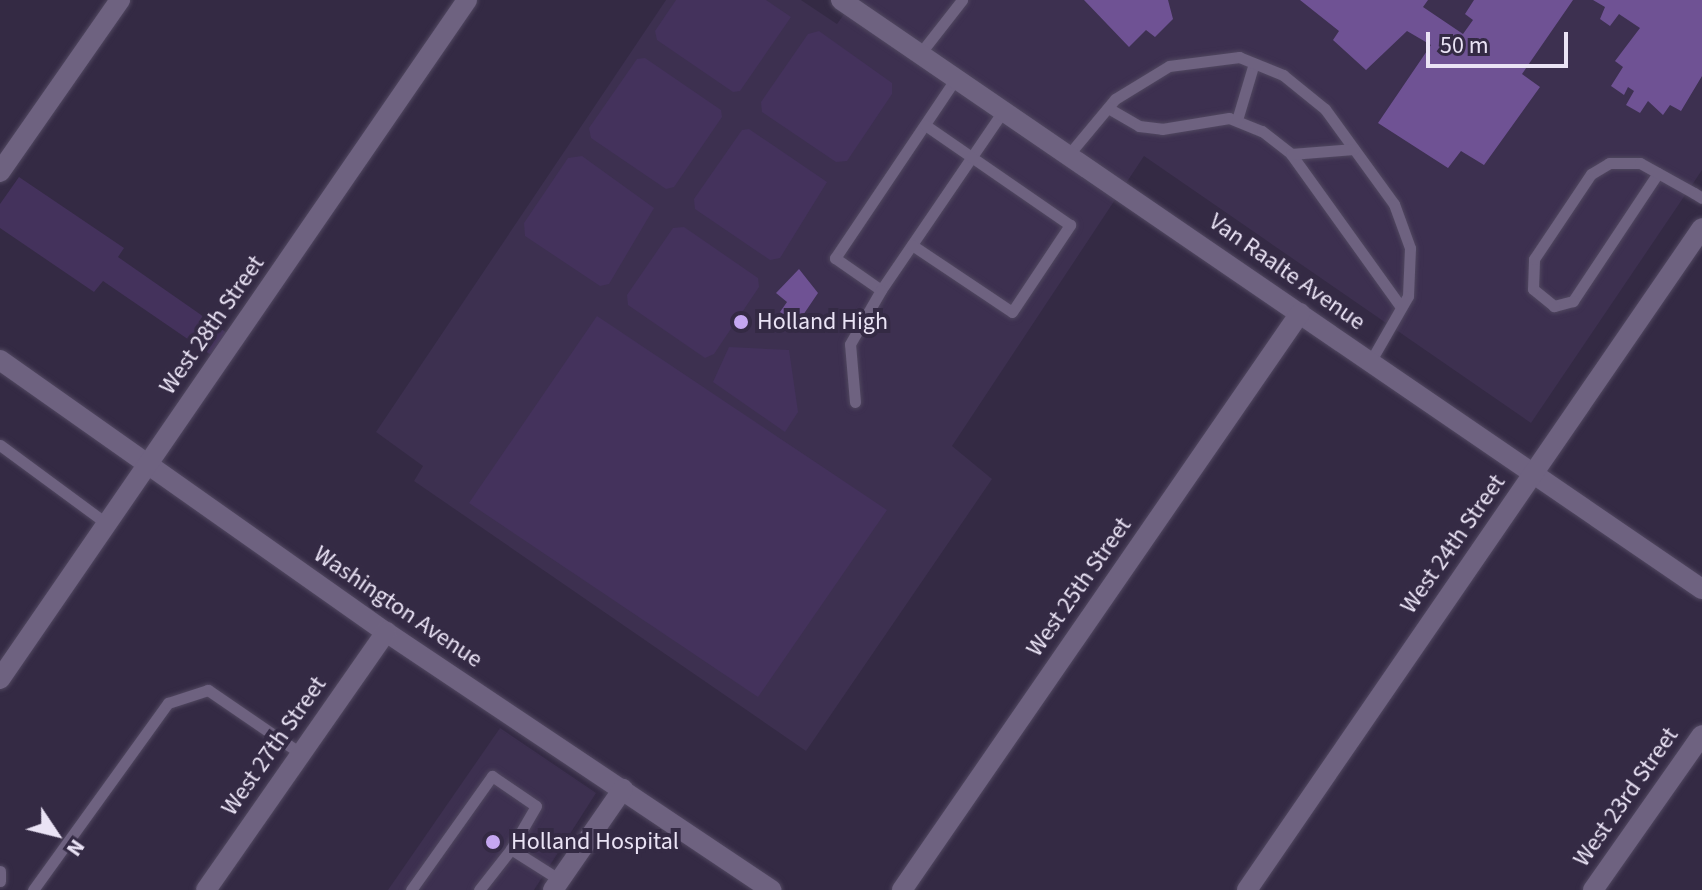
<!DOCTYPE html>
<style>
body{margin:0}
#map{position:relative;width:1702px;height:890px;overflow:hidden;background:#342a44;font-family:"Source Sans 3",sans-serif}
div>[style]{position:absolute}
.built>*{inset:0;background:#3d3050}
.green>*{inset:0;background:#44325c}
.building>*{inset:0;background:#6f5294}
.roads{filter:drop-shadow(0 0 2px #514860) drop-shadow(0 0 2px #514860)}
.lane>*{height:11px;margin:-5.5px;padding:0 5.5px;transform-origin:5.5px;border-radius:5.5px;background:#6e6280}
.street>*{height:20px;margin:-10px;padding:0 10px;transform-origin:10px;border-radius:10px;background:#6e6280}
.dots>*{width:22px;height:22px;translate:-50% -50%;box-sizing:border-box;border:4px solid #342a44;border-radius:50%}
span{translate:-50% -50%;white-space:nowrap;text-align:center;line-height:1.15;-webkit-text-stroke:8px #342a44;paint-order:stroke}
.street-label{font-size:24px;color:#eae3f5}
.poi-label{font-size:24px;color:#eae3f5}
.left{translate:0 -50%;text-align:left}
.north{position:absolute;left:16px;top:794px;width:80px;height:80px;-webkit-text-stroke:6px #342a44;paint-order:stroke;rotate:125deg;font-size:22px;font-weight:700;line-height:32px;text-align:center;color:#eae3f5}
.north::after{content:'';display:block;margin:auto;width:28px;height:36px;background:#eae3f5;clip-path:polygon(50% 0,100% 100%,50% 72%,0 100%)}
.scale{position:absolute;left:1426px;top:32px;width:142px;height:36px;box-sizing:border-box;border:4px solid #eae3f5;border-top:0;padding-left:10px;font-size:24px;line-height:28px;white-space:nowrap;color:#eae3f5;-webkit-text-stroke:6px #342a44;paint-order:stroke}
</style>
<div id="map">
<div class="built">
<div style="clip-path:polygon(666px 0,801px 0,837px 24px,854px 0,1702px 0,1702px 170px,1531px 423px,1144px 156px,952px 446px,992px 479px,806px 751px,414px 481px,423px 466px,376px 432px)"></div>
<div style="clip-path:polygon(500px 728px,596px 793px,534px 890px,388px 890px)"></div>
</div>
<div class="green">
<div style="clip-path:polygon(676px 0,766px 0,791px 17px,740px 91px,733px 92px,657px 40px,655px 31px)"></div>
<div style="clip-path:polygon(819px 31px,892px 83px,892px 94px,847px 161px,836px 162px,762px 112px,761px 102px,808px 34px)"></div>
<div style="clip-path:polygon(645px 58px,721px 110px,722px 117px,674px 187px,666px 189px,591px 138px,589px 128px,637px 59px)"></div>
<div style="clip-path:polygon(749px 129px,827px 182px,780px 258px,770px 260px,695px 209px,694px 199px,742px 130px)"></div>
<div style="clip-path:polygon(582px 156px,654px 208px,609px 284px,600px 286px,525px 236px,524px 223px,568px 158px)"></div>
<div style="clip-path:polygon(19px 177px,124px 248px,118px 257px,227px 333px,211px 355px,103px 281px,94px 292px,0 228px,0 204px)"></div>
<div style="clip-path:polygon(684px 227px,758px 278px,759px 287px,714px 354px,705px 358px,628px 305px,627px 295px,673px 228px)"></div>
<div style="clip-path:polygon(597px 316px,887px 510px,758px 697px,469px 503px)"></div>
<div style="clip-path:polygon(729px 347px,789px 350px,798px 412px,785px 432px,713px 382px)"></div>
</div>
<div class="building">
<div style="clip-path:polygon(1084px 0,1168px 0,1173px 19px,1155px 37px,1146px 30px,1129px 47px)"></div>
<div style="clip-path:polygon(1300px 0,1428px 0,1423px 7px,1463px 34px,1473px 20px,1465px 14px,1474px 0,1573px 0,1522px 74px,1540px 87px,1484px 165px,1461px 151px,1448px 168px,1378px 123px,1431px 45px,1407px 31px,1366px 70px,1333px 40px,1339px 31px)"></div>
<div style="clip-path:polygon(1593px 0,1702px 0,1702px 76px,1681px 111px,1670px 105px,1663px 115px,1648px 101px,1640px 113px,1626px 105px,1634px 91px,1628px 87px,1624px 95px,1611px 86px,1623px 67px,1615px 61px,1640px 28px,1619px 14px,1610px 26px,1600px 19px,1605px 7px)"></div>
<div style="clip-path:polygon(799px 269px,818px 293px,797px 324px,780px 312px,787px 302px,776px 293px)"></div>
</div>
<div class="roads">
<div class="lane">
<div style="left:919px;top:55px;width:70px;rotate:-52deg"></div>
<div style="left:956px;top:78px;width:217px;rotate:123.9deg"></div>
<div style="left:835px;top:258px;width:56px;rotate:34.8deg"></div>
<div style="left:881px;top:290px;width:218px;rotate:-55.7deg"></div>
<div style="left:1108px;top:108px;width:36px;rotate:30deg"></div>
<div style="left:1139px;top:126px;width:23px;rotate:7deg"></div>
<div style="left:1162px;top:129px;width:68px;rotate:-9.3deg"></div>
<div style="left:1229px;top:118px;width:35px;rotate:22deg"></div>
<div style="left:1262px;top:131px;width:37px;rotate:38deg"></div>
<div style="left:1291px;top:154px;width:188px;rotate:54.3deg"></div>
<div style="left:1237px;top:120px;width:59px;rotate:-73.4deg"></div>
<div style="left:1070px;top:153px;width:70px;rotate:-50.2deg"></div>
<div style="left:1115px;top:99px;width:63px;rotate:-31.4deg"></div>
<div style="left:1169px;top:66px;width:71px;rotate:-7.3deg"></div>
<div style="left:1239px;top:57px;width:48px;rotate:22.2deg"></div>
<div style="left:1283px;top:75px;width:54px;rotate:39deg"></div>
<div style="left:1325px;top:109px;width:117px;rotate:54deg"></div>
<div style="left:1394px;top:204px;width:47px;rotate:70deg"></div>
<div style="left:1410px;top:248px;width:48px;rotate:92.4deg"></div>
<div style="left:1408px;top:296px;width:76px;rotate:119.9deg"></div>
<div style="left:1291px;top:154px;width:63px;rotate:-4.5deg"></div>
<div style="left:1658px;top:173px;width:154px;rotate:123.6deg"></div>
<div style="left:1573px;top:301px;width:20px;rotate:165deg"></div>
<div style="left:1554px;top:306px;width:27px;rotate:-141deg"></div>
<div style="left:1533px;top:289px;width:30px;rotate:-88deg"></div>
<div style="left:1534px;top:259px;width:102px;rotate:-56.2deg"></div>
<div style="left:1591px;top:174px;width:21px;rotate:-31deg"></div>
<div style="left:1609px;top:163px;width:31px"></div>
<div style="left:1640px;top:163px;width:62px;rotate:29.1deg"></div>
<div style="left:1694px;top:193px;width:9px;rotate:32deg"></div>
<div style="left:912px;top:245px;width:120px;rotate:33.8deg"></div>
<div style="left:1012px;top:312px;width:105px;rotate:-56.3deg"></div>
<div style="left:1070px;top:225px;width:176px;rotate:-145.4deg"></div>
<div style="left:855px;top:402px;width:58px;rotate:-94.9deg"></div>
<div style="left:850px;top:344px;width:62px;rotate:-60.1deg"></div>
<div style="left:0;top:445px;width:133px;rotate:36.4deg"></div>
<div style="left:0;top:871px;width:10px;rotate:90deg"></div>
<div style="left:33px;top:890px;width:231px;rotate:-54.2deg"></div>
<div style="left:168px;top:703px;width:42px;rotate:-18deg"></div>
<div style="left:208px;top:690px;width:112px;rotate:34.4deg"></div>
<div style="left:411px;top:890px;width:140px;rotate:-54.6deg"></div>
<div style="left:492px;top:776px;width:53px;rotate:34.3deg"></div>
<div style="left:536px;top:806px;width:50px;rotate:120.2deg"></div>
<div style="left:479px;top:890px;width:52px;rotate:-52deg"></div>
<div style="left:511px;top:849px;width:58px;rotate:32.3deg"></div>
</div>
<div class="street">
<div style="left:841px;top:0;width:1043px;rotate:34.38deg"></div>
<div style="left:0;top:172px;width:210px;rotate:-55.1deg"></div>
<div style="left:0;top:360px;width:472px;rotate:35.2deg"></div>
<div style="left:386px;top:632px;width:464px;rotate:33.8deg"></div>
<div style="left:0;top:679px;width:824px;rotate:-55.48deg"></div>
<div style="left:206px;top:890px;width:315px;rotate:-55.1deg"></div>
<div style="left:553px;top:890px;width:123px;rotate:-55.3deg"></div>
<div style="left:902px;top:890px;width:701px;rotate:-55.4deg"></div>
<div style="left:1247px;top:890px;width:803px;rotate:-55.5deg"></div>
<div style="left:1593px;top:890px;width:189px;rotate:-54.9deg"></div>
</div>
</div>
<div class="dots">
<div style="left:741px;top:322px;background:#c5a7f1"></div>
<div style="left:493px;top:842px;background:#c5a7f1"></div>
</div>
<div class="street-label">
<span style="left:1287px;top:272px;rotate:35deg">Van Raalte Avenue</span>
<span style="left:212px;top:325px;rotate:-55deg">West 28th Street</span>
<span style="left:1453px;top:544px;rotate:-55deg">West 24th Street</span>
<span style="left:1079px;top:587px;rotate:-55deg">West 25th Street</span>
<span style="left:398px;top:607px;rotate:34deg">Washington Avenue</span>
<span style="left:274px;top:746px;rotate:-55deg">West 27th Street</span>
<span style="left:1626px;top:797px;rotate:-55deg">West 23rd Street</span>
</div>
<div class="poi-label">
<span class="left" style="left:757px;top:322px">Holland High</span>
<span class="left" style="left:511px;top:842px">Holland Hospital</span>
</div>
<div class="north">N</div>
<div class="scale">50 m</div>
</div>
